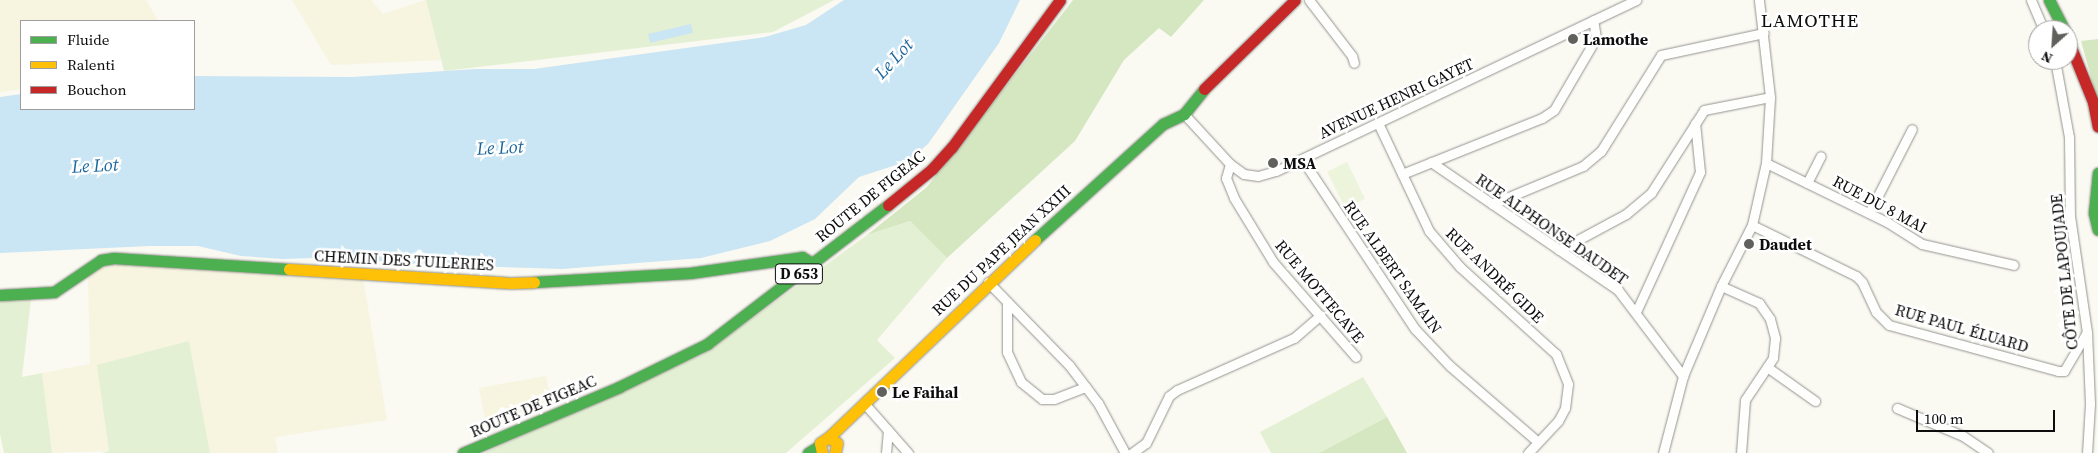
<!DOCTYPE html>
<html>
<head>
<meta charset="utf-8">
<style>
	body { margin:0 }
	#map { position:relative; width:2098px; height:453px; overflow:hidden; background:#faf9f2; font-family:"Source Serif 4",serif }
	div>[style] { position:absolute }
	.farmland>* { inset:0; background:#f7f4df }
	.green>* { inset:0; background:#e4f0d3 }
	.forest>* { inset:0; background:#d5e7c1 }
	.pitch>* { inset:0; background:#edf4dc; transform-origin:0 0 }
	.water>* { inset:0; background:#cae5f3; transform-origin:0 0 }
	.roads { filter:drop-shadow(0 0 1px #949390) drop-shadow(0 0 1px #949390) }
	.street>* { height:9px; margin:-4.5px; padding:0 4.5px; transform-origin:4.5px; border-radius:4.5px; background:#fefefd }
	.fast>* { height:11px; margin:-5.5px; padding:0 5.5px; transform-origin:5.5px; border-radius:5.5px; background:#4caf50 }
	.slow>* { height:11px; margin:-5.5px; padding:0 5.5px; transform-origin:5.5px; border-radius:5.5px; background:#ffc107 }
	.jam>* { height:11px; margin:-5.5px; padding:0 5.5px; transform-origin:5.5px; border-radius:5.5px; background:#c62828 }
	.dots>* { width:14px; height:14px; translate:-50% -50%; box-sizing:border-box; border:2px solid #fff; border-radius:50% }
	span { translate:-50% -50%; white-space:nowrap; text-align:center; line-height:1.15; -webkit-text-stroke:5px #fff; paint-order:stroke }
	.shield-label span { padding:1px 4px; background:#fff; border:1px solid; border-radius:4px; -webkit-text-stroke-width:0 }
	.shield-label { font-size:15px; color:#0d0d0d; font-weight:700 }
	.poi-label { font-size:16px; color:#0d0d0d; font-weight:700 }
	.left { translate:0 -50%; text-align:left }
	.street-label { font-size:16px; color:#0d0d0d }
	.water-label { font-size:18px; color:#1a659c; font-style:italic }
	.quarter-label { font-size:19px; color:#0d0d0d; letter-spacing:1px }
	.legend { position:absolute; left:20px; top:20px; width:175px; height:90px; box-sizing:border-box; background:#fff; border:1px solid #9e9e9e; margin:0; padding:6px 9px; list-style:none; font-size:15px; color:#0d0d0d }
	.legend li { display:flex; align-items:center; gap:10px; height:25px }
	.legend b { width:25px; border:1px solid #9e9e9e }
	.north { position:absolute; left:2028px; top:20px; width:50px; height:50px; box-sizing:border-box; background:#fff; border:1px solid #9e9e9e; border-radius:50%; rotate:206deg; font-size:14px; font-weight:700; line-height:20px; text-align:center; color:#0d0d0d }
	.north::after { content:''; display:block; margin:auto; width:18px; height:22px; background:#60605d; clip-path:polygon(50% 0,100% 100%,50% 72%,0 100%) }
	.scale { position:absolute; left:1916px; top:410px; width:139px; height:22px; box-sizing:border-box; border:2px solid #0d0d0d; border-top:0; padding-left:6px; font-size:15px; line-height:18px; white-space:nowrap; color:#0d0d0d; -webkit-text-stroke:4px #fff; paint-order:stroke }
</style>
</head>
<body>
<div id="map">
	<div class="farmland">
		<i style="clip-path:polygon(0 0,146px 0,158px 21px,21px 21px,21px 89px,0 92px)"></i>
		<i style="clip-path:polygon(292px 0,371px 0,383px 14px,426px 0,441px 60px,331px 65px)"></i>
		<i style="clip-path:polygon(122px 263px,363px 278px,387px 420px,275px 437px,278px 453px,210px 453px,189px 341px,109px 451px,52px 453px,42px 373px,90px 364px,88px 274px,103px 266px)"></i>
		<i style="clip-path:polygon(546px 376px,551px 402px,487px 430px,479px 388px)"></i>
	</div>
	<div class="green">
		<i style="clip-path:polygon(426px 0,834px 0,773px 32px,444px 71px)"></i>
		<i style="clip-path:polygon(910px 221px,947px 258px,877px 340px,895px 358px,786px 453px,484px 453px,702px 355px,867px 235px)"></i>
		<i style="clip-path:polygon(31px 299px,22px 377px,42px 373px,52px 453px,4px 453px,0 434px,0 300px)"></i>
		<i style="clip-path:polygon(189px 341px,210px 453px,101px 453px,109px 451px,97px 365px)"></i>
		<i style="clip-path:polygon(1363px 377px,1387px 417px,1319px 453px,1271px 453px,1260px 432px)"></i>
	</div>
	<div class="forest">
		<i style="clip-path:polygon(1073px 0,1204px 0,1171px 37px,1159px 28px,1124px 60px,1075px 141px,947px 258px,910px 221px,867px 235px,927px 187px)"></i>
		<i style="clip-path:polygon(2098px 39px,2098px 102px,2081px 41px)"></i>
		<i style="clip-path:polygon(1387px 417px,1407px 453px,1319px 453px)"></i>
	</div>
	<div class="pitch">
		<i style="left:1347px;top:162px;width:41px;height:22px;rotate:64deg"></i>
	</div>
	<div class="water">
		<i style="clip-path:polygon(844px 0,1020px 0,999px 43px,928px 144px,908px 161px,859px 177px,815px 219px,770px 241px,701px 258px,562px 269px,410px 264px,341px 257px,283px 259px,241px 256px,198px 246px,149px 246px,0 253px,0 97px,21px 94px,21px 109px,194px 109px,194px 76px,353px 77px,476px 69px,534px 69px,765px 37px,806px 25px)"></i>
		<i style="left:691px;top:24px;width:9px;height:44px;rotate:77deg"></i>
	</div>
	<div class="roads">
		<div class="street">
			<i style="left:1309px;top:0;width:71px;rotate:52.5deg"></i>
			<i style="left:1352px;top:56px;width:7px;rotate:74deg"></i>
			<i style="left:2031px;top:0;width:33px;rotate:67deg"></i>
			<i style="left:2055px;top:60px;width:78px;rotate:79.7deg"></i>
			<i style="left:2069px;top:137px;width:79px;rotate:89.3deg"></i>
			<i style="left:2070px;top:216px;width:117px;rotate:81.7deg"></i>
			<i style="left:2087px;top:332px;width:72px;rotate:87.6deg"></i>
			<i style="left:2090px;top:404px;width:49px;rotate:93.5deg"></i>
			<i style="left:1184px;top:114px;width:68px;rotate:47.4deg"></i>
			<i style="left:1230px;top:164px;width:17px;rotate:36deg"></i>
			<i style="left:1244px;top:174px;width:14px;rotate:8deg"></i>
			<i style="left:1258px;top:176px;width:19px;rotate:-16deg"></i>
			<i style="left:1276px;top:171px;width:399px;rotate:-25.4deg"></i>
			<i style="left:1378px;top:123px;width:119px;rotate:64.7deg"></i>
			<i style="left:1429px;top:231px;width:48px;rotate:49.3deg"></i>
			<i style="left:1460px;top:267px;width:130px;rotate:42.2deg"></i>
			<i style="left:1556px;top:354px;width:32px;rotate:68deg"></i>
			<i style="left:1568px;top:384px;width:24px;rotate:97deg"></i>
			<i style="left:1565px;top:408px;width:15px;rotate:118deg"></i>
			<i style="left:1558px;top:421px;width:44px;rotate:133.2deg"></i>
			<i style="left:1302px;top:159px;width:204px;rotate:56.4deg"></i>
			<i style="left:1415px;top:329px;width:51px;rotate:46.6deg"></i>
			<i style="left:1450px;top:366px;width:116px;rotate:40.8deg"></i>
			<i style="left:1431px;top:162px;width:227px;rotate:34.4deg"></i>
			<i style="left:1618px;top:290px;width:108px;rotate:52.9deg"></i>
			<i style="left:1766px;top:163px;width:135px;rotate:26deg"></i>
			<i style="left:1887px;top:222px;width:41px;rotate:32.2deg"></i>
			<i style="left:1922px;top:244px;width:94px;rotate:12.9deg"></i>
			<i style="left:1230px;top:164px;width:15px;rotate:106deg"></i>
			<i style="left:1226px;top:178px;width:22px;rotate:68deg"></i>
			<i style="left:1234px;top:198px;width:75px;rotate:58.6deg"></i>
			<i style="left:1273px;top:262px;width:126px;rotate:48.9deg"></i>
			<i style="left:1402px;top:174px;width:151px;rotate:-21.8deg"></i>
			<i style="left:1542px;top:118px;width:14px;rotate:-34deg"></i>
			<i style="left:1554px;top:110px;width:83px;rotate:-59.7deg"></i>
			<i style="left:1596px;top:38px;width:18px;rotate:-99deg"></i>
			<i style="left:1807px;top:183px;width:30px;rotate:-63deg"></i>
			<i style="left:1492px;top:204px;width:99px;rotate:-22.7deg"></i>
			<i style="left:1583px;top:166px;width:23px;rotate:-40deg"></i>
			<i style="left:1601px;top:151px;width:113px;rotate:-58deg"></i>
			<i style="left:1661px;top:55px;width:105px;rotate:-12.1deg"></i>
			<i style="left:1869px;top:213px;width:94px;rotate:-62.9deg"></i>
			<i style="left:1752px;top:225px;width:116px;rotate:26.1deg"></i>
			<i style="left:1856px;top:276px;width:8px;rotate:45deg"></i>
			<i style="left:1862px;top:282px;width:33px;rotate:65deg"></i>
			<i style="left:1876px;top:312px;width:18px;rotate:45deg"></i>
			<i style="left:1889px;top:325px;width:175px;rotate:15.2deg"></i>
			<i style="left:2058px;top:371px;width:6px"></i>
			<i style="left:2064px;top:371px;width:45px;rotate:-59.5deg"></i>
			<i style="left:1559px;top:250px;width:76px;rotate:-28.2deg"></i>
			<i style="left:1626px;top:214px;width:33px;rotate:-40deg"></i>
			<i style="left:1651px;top:193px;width:98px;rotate:-57.4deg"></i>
			<i style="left:1704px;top:110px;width:67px;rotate:-11.1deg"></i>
			<i style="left:988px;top:282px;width:116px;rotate:45.7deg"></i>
			<i style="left:1069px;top:365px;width:48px;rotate:52.7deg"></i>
			<i style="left:1098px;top:403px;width:57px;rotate:61.6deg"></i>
			<i style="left:1721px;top:286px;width:42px;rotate:24.1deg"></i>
			<i style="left:1759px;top:303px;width:19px;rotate:55deg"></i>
			<i style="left:1770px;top:319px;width:20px;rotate:75deg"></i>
			<i style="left:1775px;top:338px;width:20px;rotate:96deg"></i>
			<i style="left:1773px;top:358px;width:50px;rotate:123.7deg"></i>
			<i style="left:1745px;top:400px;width:53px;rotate:94.3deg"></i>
			<i style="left:1007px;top:302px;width:50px;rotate:90deg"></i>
			<i style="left:1007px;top:352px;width:33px;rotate:65deg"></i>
			<i style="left:1021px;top:382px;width:27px;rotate:39deg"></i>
			<i style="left:1042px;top:399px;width:12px"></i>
			<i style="left:1054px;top:399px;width:34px;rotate:-21deg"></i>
			<i style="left:1636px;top:312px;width:154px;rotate:-65.4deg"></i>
			<i style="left:1700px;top:172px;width:49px;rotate:-95.8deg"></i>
			<i style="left:1767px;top:367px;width:59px;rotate:35.3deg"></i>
			<i style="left:864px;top:403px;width:67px;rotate:48.7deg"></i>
			<i style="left:1897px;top:408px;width:72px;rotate:23deg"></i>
			<i style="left:1963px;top:436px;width:30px;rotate:34deg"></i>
			<i style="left:886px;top:453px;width:23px;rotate:-85deg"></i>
			<i style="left:1132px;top:453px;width:17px;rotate:-36deg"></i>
			<i style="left:1146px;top:443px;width:52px;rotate:-63.9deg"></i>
			<i style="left:1169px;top:396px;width:10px;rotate:-37deg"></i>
			<i style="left:1177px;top:390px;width:128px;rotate:-24deg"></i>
			<i style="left:1294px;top:338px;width:35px;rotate:-41deg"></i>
			<i style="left:1663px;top:453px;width:80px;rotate:-75.4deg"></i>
			<i style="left:1683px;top:376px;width:98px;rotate:-67.1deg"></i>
			<i style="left:1721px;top:286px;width:68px;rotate:-63.1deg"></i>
			<i style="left:1752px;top:225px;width:64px;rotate:-77.3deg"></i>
			<i style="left:1766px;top:163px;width:66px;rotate:-86.5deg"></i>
			<i style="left:1770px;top:97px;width:98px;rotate:-96.5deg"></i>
		</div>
		<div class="fast">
			<i style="left:2049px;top:0;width:34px;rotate:63deg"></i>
			<i style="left:2098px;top:173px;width:40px;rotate:95.7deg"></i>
			<i style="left:2094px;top:213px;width:17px;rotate:77deg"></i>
			<i style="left:1035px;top:240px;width:173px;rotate:-42.2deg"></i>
			<i style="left:1163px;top:124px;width:23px;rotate:-25deg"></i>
			<i style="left:1184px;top:114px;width:32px;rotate:-51deg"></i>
			<i style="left:534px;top:282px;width:156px;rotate:-3.3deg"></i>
			<i style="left:690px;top:273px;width:113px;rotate:-8.1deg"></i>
			<i style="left:802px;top:257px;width:13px;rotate:32deg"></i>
			<i style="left:0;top:295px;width:54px;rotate:-3.2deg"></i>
			<i style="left:54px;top:292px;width:57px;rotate:-34.2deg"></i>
			<i style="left:101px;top:260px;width:13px;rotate:-9deg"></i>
			<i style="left:114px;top:258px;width:175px;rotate:3.6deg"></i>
			<i style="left:463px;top:453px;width:169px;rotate:-22.9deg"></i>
			<i style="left:619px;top:387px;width:98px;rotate:-26deg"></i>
			<i style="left:707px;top:344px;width:228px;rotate:-37.5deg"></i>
			<i style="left:808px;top:453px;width:13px;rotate:-32deg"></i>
		</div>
		<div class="slow">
			<i style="left:289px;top:269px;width:221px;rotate:3.6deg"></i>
			<i style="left:510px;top:283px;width:24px;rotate:-2deg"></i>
			<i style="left:829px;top:437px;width:285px;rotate:-43.7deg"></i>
			<i style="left:822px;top:453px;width:10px;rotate:-101deg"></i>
			<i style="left:820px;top:443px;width:11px;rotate:-34deg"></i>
			<i style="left:829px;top:437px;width:10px;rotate:37deg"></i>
			<i style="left:837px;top:443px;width:10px;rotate:101deg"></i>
		</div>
		<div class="jam">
			<i style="left:2068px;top:40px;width:67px;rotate:68deg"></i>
			<i style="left:2093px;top:102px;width:25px;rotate:79deg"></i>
			<i style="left:1204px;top:89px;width:127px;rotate:-44.4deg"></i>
			<i style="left:888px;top:205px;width:57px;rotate:-39.3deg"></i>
			<i style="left:932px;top:169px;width:30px;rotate:-48deg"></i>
			<i style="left:952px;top:147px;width:182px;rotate:-53.7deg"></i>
		</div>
	</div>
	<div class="dots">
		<i style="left:1573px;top:39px;background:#60605d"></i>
		<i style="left:1273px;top:163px;background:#60605d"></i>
		<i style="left:1749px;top:244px;background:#60605d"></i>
		<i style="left:882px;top:392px;background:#60605d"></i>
	</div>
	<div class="shield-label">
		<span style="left:799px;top:274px">D 653</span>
	</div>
	<div class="poi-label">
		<span class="left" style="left:1583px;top:39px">Lamothe</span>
		<span class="left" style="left:1283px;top:163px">MSA</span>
		<span class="left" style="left:1759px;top:244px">Daudet</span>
		<span class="left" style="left:892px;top:392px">Le Faihal</span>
	</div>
	<div class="street-label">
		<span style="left:1396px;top:98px;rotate:-25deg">AVENUE HENRI GAYET</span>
		<span style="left:870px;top:196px;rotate:-39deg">ROUTE DE FIGEAC</span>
		<span style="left:1880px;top:204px;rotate:28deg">RUE DU 8 MAI</span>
		<span style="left:1552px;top:229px;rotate:35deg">RUE ALPHONSE DAUDET</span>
		<span style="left:1001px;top:250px;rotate:-43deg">RUE DU PAPE JEAN XXIII</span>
		<span style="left:404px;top:260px;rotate:3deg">CHEMIN DES TUILERIES</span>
		<span style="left:1393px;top:267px;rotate:55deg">RUE ALBERT SAMAIN</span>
		<span style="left:2064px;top:272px;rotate:-96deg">CÔTE DE LAPOUJADE</span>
		<span style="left:1495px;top:275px;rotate:44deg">RUE ANDRÉ GIDE</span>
		<span style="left:1320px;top:291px;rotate:50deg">RUE MOTTECAVE</span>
		<span style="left:1962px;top:328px;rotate:16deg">RUE PAUL ÉLUARD</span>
		<span style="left:533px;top:406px;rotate:-23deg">ROUTE DE FIGEAC</span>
	</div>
	<div class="water-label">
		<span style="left:894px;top:59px;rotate:-47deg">Le Lot</span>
		<span style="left:500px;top:148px;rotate:-3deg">Le Lot</span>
		<span style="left:95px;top:166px;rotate:-3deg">Le Lot</span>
	</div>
	<div class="quarter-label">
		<span style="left:1810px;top:21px">LAMOTHE</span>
	</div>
	<ul class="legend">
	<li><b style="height:6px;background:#4caf50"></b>Fluide</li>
	<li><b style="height:6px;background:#ffc107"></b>Ralenti</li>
	<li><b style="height:6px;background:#c62828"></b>Bouchon</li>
	</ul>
	<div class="north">N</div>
	<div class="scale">100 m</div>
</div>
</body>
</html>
